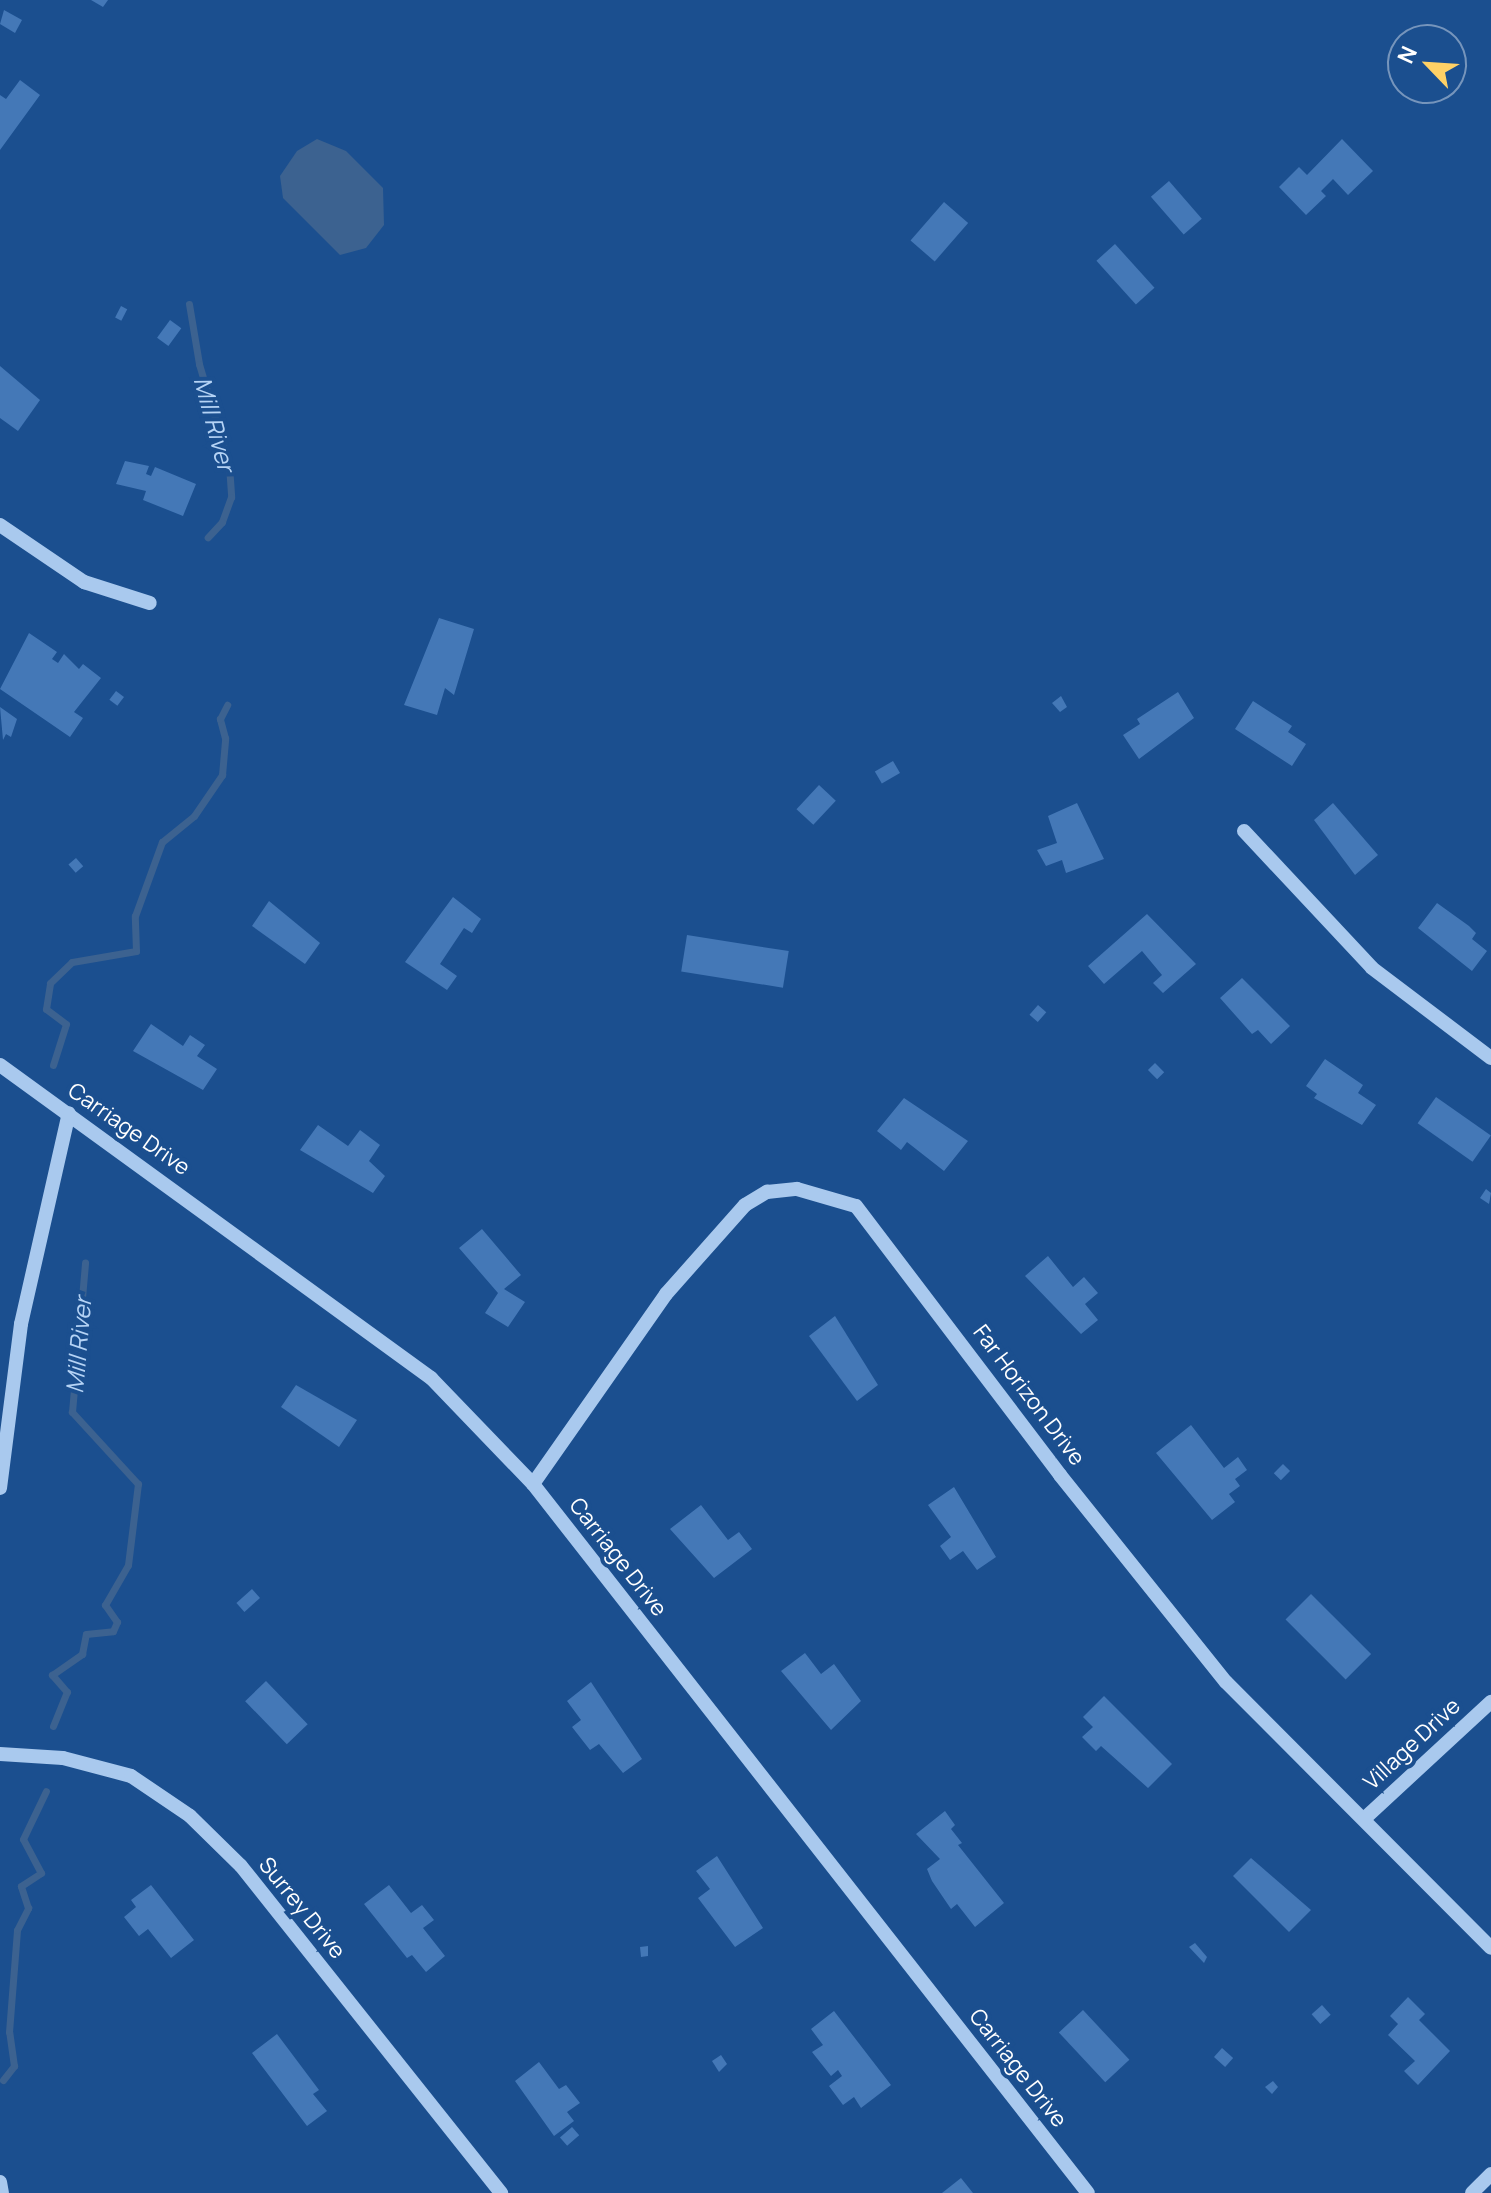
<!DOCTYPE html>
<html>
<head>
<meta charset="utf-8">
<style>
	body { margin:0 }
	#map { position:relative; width:1491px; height:2193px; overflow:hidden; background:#1b4f8f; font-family:Manrope,sans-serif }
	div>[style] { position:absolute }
	.water>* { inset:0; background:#3c6290 }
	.stream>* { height:7px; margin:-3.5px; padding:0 3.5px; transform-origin:3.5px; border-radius:3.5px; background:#3c6290 }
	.building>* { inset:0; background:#4478b7; transform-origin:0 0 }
	.minor>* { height:14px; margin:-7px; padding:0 7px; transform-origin:7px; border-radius:7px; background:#a9c9ee }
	span { translate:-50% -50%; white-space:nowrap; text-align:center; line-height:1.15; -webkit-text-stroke:8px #1b4f8f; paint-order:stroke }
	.street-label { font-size:22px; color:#fff }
	.water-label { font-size:24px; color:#b5d3f5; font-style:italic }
	.north { position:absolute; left:1387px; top:24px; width:80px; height:80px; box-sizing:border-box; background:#1b4f8f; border:2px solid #7695bc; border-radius:50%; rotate:295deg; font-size:22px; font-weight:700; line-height:32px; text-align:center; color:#fff }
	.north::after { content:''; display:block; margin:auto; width:28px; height:36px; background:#ffd166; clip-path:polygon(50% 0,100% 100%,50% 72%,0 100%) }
</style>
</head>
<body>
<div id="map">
	<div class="water">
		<i style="clip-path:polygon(317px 139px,346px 151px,383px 188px,384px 225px,366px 248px,340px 255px,283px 198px,280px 176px,297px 151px)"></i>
	</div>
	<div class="stream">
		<i style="left:189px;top:304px;width:61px;rotate:80.5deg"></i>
		<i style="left:199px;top:364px;width:105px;rotate:73.5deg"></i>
		<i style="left:229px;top:465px;width:32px;rotate:86deg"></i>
		<i style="left:231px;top:497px;width:27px;rotate:110deg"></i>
		<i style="left:222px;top:522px;width:21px;rotate:133deg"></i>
		<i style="left:53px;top:1065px;width:43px;rotate:-72.4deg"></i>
		<i style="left:66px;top:1024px;width:25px;rotate:-143deg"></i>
		<i style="left:46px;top:1009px;width:26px;rotate:-81deg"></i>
		<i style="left:50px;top:983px;width:30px;rotate:-44deg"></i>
		<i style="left:72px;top:962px;width:65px;rotate:-9.8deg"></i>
		<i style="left:136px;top:951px;width:35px;rotate:-92deg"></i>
		<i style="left:135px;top:916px;width:79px;rotate:-70deg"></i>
		<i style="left:162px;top:842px;width:41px;rotate:-39.1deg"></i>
		<i style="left:194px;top:816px;width:50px;rotate:-55.7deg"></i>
		<i style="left:222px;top:775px;width:37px;rotate:-85deg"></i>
		<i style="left:225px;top:738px;width:20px;rotate:-105deg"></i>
		<i style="left:220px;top:719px;width:16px;rotate:-63deg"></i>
		<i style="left:53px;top:1726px;width:37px;rotate:-68deg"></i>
		<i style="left:67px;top:1692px;width:23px;rotate:-131deg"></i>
		<i style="left:52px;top:1675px;width:37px;rotate:-35deg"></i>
		<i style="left:82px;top:1654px;width:20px;rotate:-79deg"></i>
		<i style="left:86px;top:1634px;width:27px;rotate:-6deg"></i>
		<i style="left:113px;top:1631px;width:10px;rotate:-66deg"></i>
		<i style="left:117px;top:1622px;width:21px;rotate:-125deg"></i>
		<i style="left:105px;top:1605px;width:46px;rotate:-60.1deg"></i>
		<i style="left:128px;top:1565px;width:82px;rotate:-83deg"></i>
		<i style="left:138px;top:1484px;width:98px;rotate:-132.5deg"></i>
		<i style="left:72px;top:1412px;width:150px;rotate:-85deg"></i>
		<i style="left:3px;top:2080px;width:18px;rotate:-52deg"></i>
		<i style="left:14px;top:2066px;width:34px;rotate:-98deg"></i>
		<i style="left:9px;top:2032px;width:102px;rotate:-85.5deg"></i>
		<i style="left:17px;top:1930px;width:25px;rotate:-63deg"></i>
		<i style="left:28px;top:1908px;width:23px;rotate:-108deg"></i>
		<i style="left:21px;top:1886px;width:24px;rotate:-33deg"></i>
		<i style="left:41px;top:1873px;width:38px;rotate:-118deg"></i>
		<i style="left:23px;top:1839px;width:53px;rotate:-64.4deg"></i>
	</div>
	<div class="building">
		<i style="clip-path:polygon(91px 0,108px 0,103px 7px)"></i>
		<i style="clip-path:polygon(4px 10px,22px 20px,15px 33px,0 24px)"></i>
		<i style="clip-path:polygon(20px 80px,40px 95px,0 150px,0 95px,6px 99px)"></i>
		<i style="clip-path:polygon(1342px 139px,1373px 171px,1348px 195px,1333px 179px,1321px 191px,1326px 196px,1306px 215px,1279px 187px,1299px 167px,1307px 175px)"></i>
		<i style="left:1169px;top:181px;width:50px;height:24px;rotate:49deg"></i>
		<i style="left:944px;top:202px;width:32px;height:51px;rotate:41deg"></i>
		<i style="left:1115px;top:244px;width:59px;height:25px;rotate:48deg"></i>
		<i style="left:121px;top:306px;width:7px;height:13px;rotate:27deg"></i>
		<i style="left:170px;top:320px;width:14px;height:22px;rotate:36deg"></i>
		<i style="clip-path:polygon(0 366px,40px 400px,18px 431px,0 418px)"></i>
		<i style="clip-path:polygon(125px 461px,149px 466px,146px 474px,151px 476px,155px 467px,196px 484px,183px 516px,143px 500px,146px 491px,116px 484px)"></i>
		<i style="clip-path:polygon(439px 618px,474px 629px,454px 695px,445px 688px,437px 715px,404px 705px)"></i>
		<i style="clip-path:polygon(29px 633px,57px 652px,52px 659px,58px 663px,64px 654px,79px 669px,83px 664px,101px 678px,74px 712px,83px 718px,70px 737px,0 689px)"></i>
		<i style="left:116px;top:691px;width:10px;height:11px;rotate:37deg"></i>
		<i style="clip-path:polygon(1178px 692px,1194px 718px,1139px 759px,1123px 735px,1140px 724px,1137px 719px)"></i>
		<i style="clip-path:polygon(1061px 696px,1067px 707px,1060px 712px,1052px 703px)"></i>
		<i style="clip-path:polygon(1253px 701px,1292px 726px,1288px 732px,1306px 744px,1292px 766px,1235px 729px)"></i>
		<i style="clip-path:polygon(0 707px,17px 719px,11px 737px,6px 734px,3px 740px)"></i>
		<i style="left:893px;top:761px;width:14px;height:21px;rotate:60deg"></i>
		<i style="left:819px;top:785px;width:23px;height:33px;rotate:43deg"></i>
		<i style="clip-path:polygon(1077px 803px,1104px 859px,1066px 873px,1062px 860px,1046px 866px,1037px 850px,1057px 843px,1048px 816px)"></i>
		<i style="clip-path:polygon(1333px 803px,1378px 855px,1355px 875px,1314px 820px)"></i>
		<i style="left:76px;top:858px;width:11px;height:10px;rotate:49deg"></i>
		<i style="clip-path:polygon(453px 897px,481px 919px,472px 933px,464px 928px,440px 964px,457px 976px,447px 990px,405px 962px)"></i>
		<i style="clip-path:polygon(269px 901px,320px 943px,305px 964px,252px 926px)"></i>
		<i style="clip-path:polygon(1437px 903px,1469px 926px,1476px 933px,1472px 939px,1487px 951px,1472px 971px,1418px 928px)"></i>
		<i style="clip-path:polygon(1147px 914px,1196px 964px,1163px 993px,1153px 983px,1162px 975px,1142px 951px,1104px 984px,1088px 966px)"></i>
		<i style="left:687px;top:935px;width:103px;height:37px;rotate:9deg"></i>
		<i style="clip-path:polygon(1242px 978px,1290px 1026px,1271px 1044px,1258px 1030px,1252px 1034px,1220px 998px)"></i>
		<i style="left:1038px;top:1005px;width:11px;height:13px;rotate:41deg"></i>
		<i style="clip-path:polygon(151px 1024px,183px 1046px,190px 1035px,205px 1045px,197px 1056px,217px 1069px,203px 1090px,133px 1051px)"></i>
		<i style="clip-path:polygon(1325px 1059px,1363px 1085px,1358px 1093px,1376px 1105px,1362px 1125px,1314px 1098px,1317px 1094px,1306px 1086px)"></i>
		<i style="left:1155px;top:1063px;width:13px;height:10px;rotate:45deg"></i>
		<i style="left:1436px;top:1097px;width:67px;height:32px;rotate:35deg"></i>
		<i style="clip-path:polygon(904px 1098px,968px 1141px,944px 1171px,907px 1142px,901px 1150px,877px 1131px)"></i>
		<i style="clip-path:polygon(318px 1125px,348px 1146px,360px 1130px,380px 1145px,369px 1161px,385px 1176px,373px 1193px,300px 1150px)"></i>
		<i style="clip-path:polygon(1486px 1189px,1491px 1193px,1489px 1204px,1480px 1198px)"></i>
		<i style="clip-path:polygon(482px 1229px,521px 1275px,504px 1289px,525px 1302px,508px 1327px,485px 1313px,498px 1293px,459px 1248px)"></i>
		<i style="clip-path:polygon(1048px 1256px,1073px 1287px,1084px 1277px,1098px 1293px,1085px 1304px,1098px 1320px,1081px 1334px,1025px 1276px)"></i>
		<i style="clip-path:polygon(835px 1316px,878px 1385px,857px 1401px,809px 1336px)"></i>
		<i style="clip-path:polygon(296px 1385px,357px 1420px,339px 1447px,281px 1407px)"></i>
		<i style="clip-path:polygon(1191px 1425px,1224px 1468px,1238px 1457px,1247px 1470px,1235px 1479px,1240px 1486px,1229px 1494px,1235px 1502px,1212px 1520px,1156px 1453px)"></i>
		<i style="left:1283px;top:1464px;width:10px;height:13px;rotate:45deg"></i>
		<i style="clip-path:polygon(954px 1487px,996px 1557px,977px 1570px,963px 1551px,950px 1560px,940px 1546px,951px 1537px,928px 1505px)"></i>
		<i style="clip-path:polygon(701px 1505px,728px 1540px,739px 1532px,752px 1549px,714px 1578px,670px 1529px)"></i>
		<i style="left:252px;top:1589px;width:12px;height:21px;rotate:48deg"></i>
		<i style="left:1311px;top:1594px;width:85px;height:36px;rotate:45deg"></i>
		<i style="clip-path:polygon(805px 1653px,821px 1674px,834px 1664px,861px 1701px,831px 1730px,781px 1671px)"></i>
		<i style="left:266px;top:1681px;width:60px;height:29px;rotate:46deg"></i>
		<i style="clip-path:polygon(591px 1682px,642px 1759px,623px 1773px,599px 1744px,590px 1750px,572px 1727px,581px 1720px,567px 1701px)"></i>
		<i style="clip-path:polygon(1104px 1696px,1172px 1764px,1148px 1788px,1101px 1746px,1096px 1751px,1082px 1737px,1093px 1727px,1083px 1717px)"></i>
		<i style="clip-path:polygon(945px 1811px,955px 1825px,951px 1829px,962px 1843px,958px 1845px,1004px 1903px,975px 1927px,957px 1904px,951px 1909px,932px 1881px,927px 1869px,940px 1859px,916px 1834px)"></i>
		<i style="clip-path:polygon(717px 1856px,763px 1928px,735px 1947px,698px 1898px,710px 1889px,696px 1871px)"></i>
		<i style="clip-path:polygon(1251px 1858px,1311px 1910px,1289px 1932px,1233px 1876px)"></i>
		<i style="clip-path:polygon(151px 1885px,194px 1940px,171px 1958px,148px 1929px,139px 1936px,124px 1917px,136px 1907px,131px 1900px)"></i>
		<i style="clip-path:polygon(389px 1885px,411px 1913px,422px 1905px,434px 1920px,423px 1928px,445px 1956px,426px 1972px,412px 1955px,407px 1958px,364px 1904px)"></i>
		<i style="clip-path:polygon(1195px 1943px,1207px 1957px,1204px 1963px,1189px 1947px)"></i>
		<i style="clip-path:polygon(648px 1946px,648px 1956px,641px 1957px,640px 1947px)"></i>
		<i style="clip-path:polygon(1408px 1997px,1425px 2014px,1419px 2020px,1450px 2051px,1418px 2085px,1404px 2071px,1415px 2061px,1388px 2035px,1398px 2024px,1390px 2016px)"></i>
		<i style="left:1322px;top:2005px;width:13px;height:14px;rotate:48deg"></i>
		<i style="left:1083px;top:2010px;width:68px;height:33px;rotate:47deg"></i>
		<i style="clip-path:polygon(834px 2011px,891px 2085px,861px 2108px,854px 2097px,843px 2105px,829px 2086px,842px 2076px,838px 2070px,831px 2076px,812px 2052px,823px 2045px,811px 2029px)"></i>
		<i style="clip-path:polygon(277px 2034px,319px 2090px,313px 2094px,327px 2111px,307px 2126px,252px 2053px)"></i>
		<i style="left:1222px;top:2048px;width:15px;height:12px;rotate:42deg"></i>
		<i style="clip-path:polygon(721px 2055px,727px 2064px,719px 2072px,712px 2061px)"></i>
		<i style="clip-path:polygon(539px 2062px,559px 2089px,566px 2085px,580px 2103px,567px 2112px,574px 2121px,554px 2136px,515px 2081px)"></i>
		<i style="clip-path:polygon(1273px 2081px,1278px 2087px,1272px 2094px,1265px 2087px)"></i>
		<i style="left:572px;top:2127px;width:11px;height:16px;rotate:49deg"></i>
		<i style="clip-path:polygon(961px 2178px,973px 2193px,942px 2193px)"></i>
	</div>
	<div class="minor">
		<i style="left:0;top:525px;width:102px;rotate:34.2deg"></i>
		<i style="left:84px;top:582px;width:69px;rotate:17.7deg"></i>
		<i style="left:1244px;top:831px;width:187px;rotate:46.9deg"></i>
		<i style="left:1372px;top:968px;width:149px;rotate:37.1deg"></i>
		<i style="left:0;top:1065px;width:533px;rotate:35.99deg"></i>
		<i style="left:431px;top:1378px;width:147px;rotate:46.1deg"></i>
		<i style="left:533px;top:1484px;width:900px;rotate:51.95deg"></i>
		<i style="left:533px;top:1484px;width:232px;rotate:-55deg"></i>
		<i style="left:666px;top:1294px;width:119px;rotate:-48.4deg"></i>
		<i style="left:745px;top:1205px;width:26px;rotate:-31deg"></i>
		<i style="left:767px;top:1192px;width:30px;rotate:-6deg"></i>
		<i style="left:797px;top:1189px;width:61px;rotate:16.1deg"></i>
		<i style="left:856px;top:1206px;width:338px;rotate:52.8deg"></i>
		<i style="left:1060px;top:1475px;width:265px;rotate:51.3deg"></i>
		<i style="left:1226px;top:1682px;width:375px;rotate:45.1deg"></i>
		<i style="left:0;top:1488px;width:165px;rotate:-82.7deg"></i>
		<i style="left:21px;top:1324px;width:216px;rotate:-77.2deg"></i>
		<i style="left:0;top:1754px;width:63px;rotate:3.6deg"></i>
		<i style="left:63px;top:1758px;width:70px;rotate:14.8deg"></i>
		<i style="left:131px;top:1776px;width:71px;rotate:34.1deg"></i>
		<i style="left:190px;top:1816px;width:71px;rotate:44.4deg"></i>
		<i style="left:241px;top:1866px;width:418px;rotate:51.5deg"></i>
		<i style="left:1364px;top:1819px;width:173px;rotate:-42.7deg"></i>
		<i style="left:0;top:2182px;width:11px;rotate:80deg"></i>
		<i style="left:1472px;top:2193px;width:27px;rotate:-45deg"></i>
	</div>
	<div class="street-label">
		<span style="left:129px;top:1129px;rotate:35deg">Carriage Drive</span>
		<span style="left:1029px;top:1395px;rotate:53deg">Far Horizon Drive</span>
		<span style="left:618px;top:1557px;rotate:52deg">Carriage Drive</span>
		<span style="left:1412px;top:1744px;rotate:-43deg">Village Drive</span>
		<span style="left:302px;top:1908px;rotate:51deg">Surrey Drive</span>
		<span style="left:1018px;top:2068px;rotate:52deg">Carriage Drive</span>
	</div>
	<div class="water-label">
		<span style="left:215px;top:424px;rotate:75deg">Mill River</span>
		<span style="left:78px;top:1345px;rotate:-85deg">Mill River</span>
	</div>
	<div class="north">N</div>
</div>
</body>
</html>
